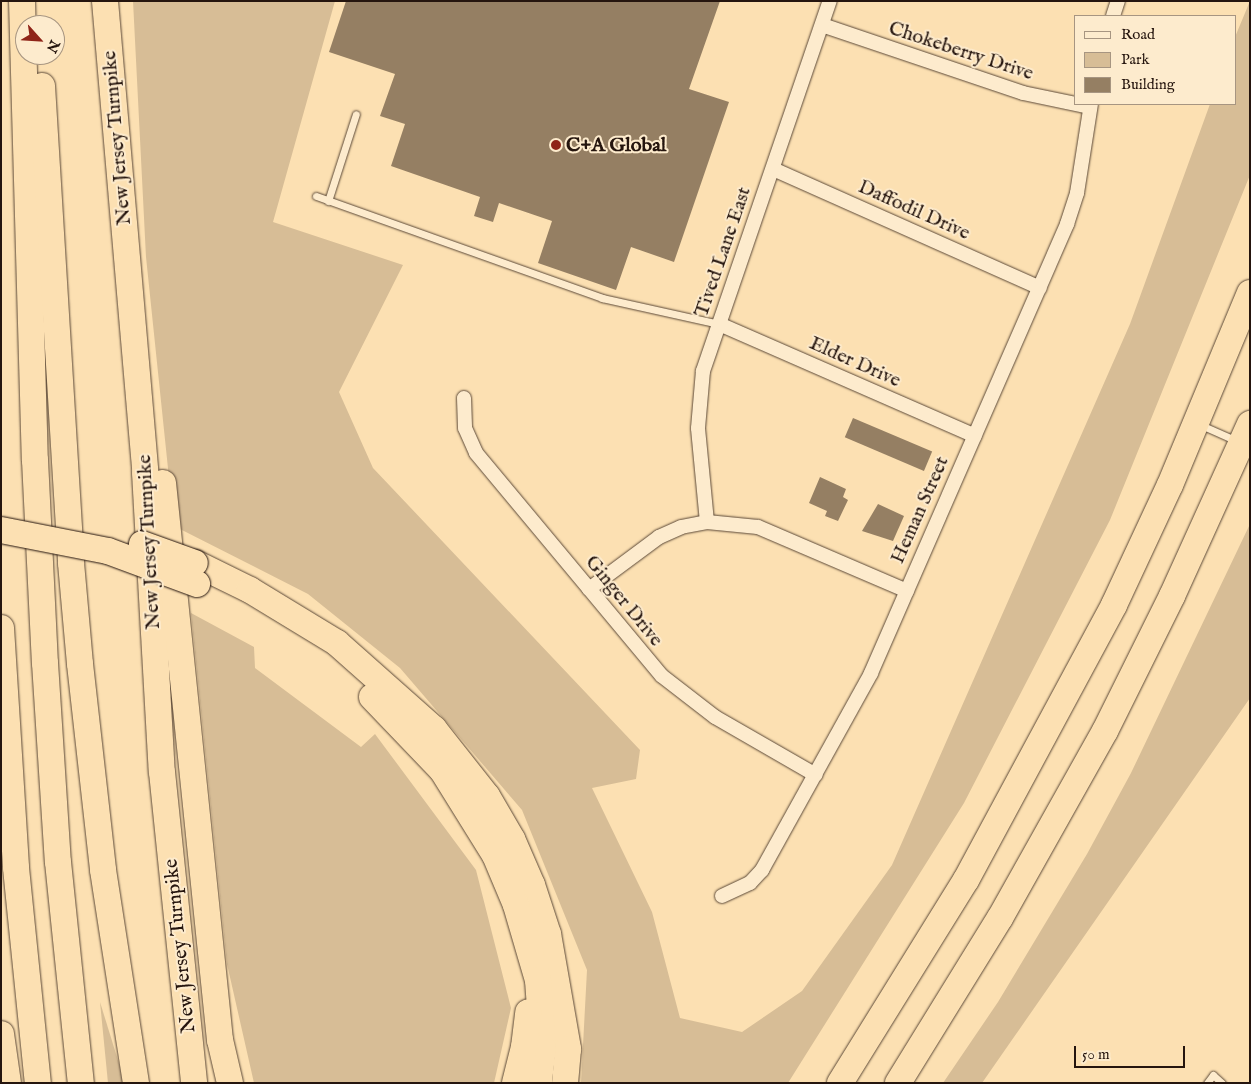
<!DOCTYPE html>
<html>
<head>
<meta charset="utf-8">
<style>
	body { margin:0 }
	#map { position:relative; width:1251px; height:1084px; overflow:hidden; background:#fce0b2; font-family:"IM FELL English",serif }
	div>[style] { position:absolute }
	.green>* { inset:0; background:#d7bd96 }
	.building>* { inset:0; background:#957f63; transform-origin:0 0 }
	.roads { filter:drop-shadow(0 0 1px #5b4837) drop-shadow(0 0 1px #5b4837) }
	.service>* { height:7px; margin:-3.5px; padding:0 3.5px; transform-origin:3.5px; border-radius:3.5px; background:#fdebcd }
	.minor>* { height:14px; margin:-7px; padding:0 7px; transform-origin:7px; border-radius:7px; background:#fdebcd }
	.motorway>* { height:26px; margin:-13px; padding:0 13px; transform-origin:13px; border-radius:13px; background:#fce0b2 }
	.bridges { filter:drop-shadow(0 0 1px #25150e) drop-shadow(0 0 1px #25150e) }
	.motorway-bridge>* { height:26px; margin:-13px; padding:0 13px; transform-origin:13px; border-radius:13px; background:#fce0b2 }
	.dots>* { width:14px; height:14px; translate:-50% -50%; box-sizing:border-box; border:2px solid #fdebcd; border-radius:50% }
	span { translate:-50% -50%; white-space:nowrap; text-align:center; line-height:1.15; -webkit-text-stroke:4px #fdebcd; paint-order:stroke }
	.street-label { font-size:20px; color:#25150e }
	.poi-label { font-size:20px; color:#25150e; font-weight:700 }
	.left { translate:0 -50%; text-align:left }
	.frame { position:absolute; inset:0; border:2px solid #25150e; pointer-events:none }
	.legend { position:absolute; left:1074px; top:15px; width:162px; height:90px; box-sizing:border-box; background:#fdebcd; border:1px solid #a79581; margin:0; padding:6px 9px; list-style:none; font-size:15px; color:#25150e }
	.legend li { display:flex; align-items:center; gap:10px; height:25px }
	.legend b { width:25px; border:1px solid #a79581 }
	.north { position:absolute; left:15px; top:15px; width:50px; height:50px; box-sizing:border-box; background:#fdebcd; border:1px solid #a79581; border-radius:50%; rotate:116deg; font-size:14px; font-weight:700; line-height:20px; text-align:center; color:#25150e }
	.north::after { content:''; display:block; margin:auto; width:18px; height:22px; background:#8f2418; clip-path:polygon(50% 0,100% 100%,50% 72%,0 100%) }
	.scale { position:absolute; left:1074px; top:1046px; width:111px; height:22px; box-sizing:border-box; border:2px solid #25150e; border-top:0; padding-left:6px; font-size:15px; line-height:18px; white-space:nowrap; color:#25150e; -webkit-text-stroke:4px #fdebcd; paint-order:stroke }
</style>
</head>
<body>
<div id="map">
	<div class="green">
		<i style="clip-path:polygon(133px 1px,335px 1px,273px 222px,403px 265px,339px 392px,373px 468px,640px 750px,636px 779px,592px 788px,652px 912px,680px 1018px,742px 1032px,802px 991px,892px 865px,1130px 324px,1210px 104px,1235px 104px,1235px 37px,1250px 1px,1250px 175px,1110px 520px,964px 803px,788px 1083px,581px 1083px,587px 970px,522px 810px,400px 668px,308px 594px,174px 526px,146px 257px)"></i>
		<i style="clip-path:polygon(1250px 524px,1250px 698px,982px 1083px,943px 1083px,998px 1002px,1087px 854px,1131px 773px)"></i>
		<i style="clip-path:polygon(191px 613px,254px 647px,255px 668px,361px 747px,375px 734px,476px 870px,511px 1008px,494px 1083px,254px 1083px,227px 964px)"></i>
		<i style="clip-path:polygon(100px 1002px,125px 1083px,108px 1083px)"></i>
	</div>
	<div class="building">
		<i style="clip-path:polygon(346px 1px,720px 1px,689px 89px,729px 102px,674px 262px,631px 247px,616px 290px,538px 263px,552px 221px,499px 203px,493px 222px,474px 216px,480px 197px,391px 166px,405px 124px,380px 116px,395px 74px,329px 52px)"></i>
		<i style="left:853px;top:418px;width:86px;height:21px;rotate:23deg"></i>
		<i style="clip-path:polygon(820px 477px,846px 489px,843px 497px,848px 500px,838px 521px,825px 516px,827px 511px,809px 503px)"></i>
		<i style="clip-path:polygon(878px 504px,904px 516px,893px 541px,862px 531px)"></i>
	</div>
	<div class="roads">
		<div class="service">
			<i style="left:316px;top:196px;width:304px;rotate:19.6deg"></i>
			<i style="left:602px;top:298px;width:120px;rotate:12.5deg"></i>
			<i style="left:328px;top:201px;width:91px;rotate:-72.2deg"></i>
			<i style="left:1201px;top:425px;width:39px;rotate:24deg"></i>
			<i style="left:1207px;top:1083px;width:10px;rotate:-53deg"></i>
			<i style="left:1213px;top:1075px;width:12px;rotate:42deg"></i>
		</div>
		<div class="minor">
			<i style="left:1113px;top:16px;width:16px;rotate:-72deg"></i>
			<i style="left:822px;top:25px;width:212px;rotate:18.7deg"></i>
			<i style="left:1023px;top:93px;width:68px;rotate:11.8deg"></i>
			<i style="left:773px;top:169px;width:292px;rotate:24deg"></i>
			<i style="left:719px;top:324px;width:279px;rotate:23.6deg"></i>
			<i style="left:464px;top:398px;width:30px;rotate:88deg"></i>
			<i style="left:465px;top:428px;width:27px;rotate:66deg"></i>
			<i style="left:476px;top:453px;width:290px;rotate:50.2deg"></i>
			<i style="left:662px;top:676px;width:67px;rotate:37.7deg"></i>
			<i style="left:715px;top:717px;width:116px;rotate:29.9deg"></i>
			<i style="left:707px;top:522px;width:94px;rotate:-95.5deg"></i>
			<i style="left:698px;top:428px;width:57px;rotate:-85deg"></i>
			<i style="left:703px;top:371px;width:391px;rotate:-71.1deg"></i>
			<i style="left:589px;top:589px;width:87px;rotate:-36.6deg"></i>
			<i style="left:659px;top:537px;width:24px;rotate:-24deg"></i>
			<i style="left:681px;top:527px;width:26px;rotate:-11deg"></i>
			<i style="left:707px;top:522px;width:51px;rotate:5.6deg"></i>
			<i style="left:758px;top:527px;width:162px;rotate:23.2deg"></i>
			<i style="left:722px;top:896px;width:31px;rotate:-25deg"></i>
			<i style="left:750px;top:883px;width:18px;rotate:-47deg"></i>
			<i style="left:762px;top:870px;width:225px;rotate:-61deg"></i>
			<i style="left:871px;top:673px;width:490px;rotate:-66.4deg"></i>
			<i style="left:1067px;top:224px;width:33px;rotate:-72deg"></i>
			<i style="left:1077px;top:193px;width:90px;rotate:-81.1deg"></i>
		</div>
		<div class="motorway">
			<i style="left:22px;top:1px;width:459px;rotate:88.4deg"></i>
			<i style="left:35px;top:460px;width:203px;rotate:87.2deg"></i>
			<i style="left:45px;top:663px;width:199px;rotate:86.3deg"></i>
			<i style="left:58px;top:862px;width:222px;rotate:84.1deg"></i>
			<i style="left:105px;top:1px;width:473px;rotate:85.1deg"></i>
			<i style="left:145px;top:472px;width:300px;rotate:86.8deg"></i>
			<i style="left:162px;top:772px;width:313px;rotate:84.1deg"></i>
			<i style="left:42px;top:86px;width:478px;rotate:86.5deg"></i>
			<i style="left:71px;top:563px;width:101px;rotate:84.9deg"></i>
			<i style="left:80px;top:664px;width:207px;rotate:83.6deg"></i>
			<i style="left:103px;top:870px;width:216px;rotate:81.2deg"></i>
			<i style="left:163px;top:483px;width:560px;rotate:84.16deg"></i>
			<i style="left:220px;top:1040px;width:44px;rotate:76.9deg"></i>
			<i style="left:195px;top:563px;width:61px;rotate:26.1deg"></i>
			<i style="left:250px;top:590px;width:102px;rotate:31.3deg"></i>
			<i style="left:337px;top:643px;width:130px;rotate:41.6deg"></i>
			<i style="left:434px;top:729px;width:85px;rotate:51.7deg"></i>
			<i style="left:487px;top:796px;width:50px;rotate:59.8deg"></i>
			<i style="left:512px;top:839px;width:50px;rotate:66.5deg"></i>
			<i style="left:532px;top:885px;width:52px;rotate:71.9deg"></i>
			<i style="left:548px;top:934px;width:117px;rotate:80.1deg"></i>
			<i style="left:568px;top:1049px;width:34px;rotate:95deg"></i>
			<i style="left:1px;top:628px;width:240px;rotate:86.4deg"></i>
			<i style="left:16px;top:868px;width:216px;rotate:84.2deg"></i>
			<i style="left:372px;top:697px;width:101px;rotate:46.2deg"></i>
			<i style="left:442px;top:770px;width:100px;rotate:58.1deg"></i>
			<i style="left:495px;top:855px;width:54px;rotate:67.2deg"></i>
			<i style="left:516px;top:905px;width:78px;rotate:73.7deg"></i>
			<i style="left:538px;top:980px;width:68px;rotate:85.8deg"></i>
			<i style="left:543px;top:1048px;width:35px;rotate:97deg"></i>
			<i style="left:1px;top:1034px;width:49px;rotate:81.9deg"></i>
			<i style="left:515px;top:1083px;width:37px;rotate:-76deg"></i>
			<i style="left:524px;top:1047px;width:35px;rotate:-83deg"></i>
			<i style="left:840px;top:1083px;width:239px;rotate:-58.2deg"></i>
			<i style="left:966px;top:880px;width:312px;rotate:-61.7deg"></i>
			<i style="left:1114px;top:605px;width:132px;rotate:-65deg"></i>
			<i style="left:1170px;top:485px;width:208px;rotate:-67.4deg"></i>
			<i style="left:898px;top:1083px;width:194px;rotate:-58.3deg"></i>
			<i style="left:1000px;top:918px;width:214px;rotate:-60.7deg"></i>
			<i style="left:1105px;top:731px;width:151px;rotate:-63.6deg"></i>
			<i style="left:1172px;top:596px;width:189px;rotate:-65.6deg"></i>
		</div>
	</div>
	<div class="bridges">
		<div class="motorway-bridge">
			<i style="left:1px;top:530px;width:109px;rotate:11.1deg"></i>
			<i style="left:108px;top:551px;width:95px;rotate:20.3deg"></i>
			<i style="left:142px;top:544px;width:56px;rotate:19.7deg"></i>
		</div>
	</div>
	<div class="dots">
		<i style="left:556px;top:145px;background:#8f2418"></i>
	</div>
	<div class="street-label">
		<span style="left:961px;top:51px;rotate:18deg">Chokeberry Drive</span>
		<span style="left:117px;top:138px;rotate:-95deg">New Jersey Turnpike</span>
		<span style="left:914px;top:210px;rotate:24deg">Daffodil Drive</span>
		<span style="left:723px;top:252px;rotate:-71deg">Tived Lane East</span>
		<span style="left:855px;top:362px;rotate:24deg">Elder Drive</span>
		<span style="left:920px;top:510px;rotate:-66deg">Heman Street</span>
		<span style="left:149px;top:542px;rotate:-93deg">New Jersey Turnpike</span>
		<span style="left:624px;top:601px;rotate:51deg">Ginger Drive</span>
		<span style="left:180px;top:946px;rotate:-96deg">New Jersey Turnpike</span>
	</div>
	<div class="poi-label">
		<span class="left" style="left:566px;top:145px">C+A Global</span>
	</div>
	<div class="frame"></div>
	<ul class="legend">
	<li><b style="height:6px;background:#fdebcd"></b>Road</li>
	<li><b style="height:14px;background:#d7bd96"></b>Park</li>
	<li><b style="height:14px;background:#957f63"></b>Building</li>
	</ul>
	<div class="north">N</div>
	<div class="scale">50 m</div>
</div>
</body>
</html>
